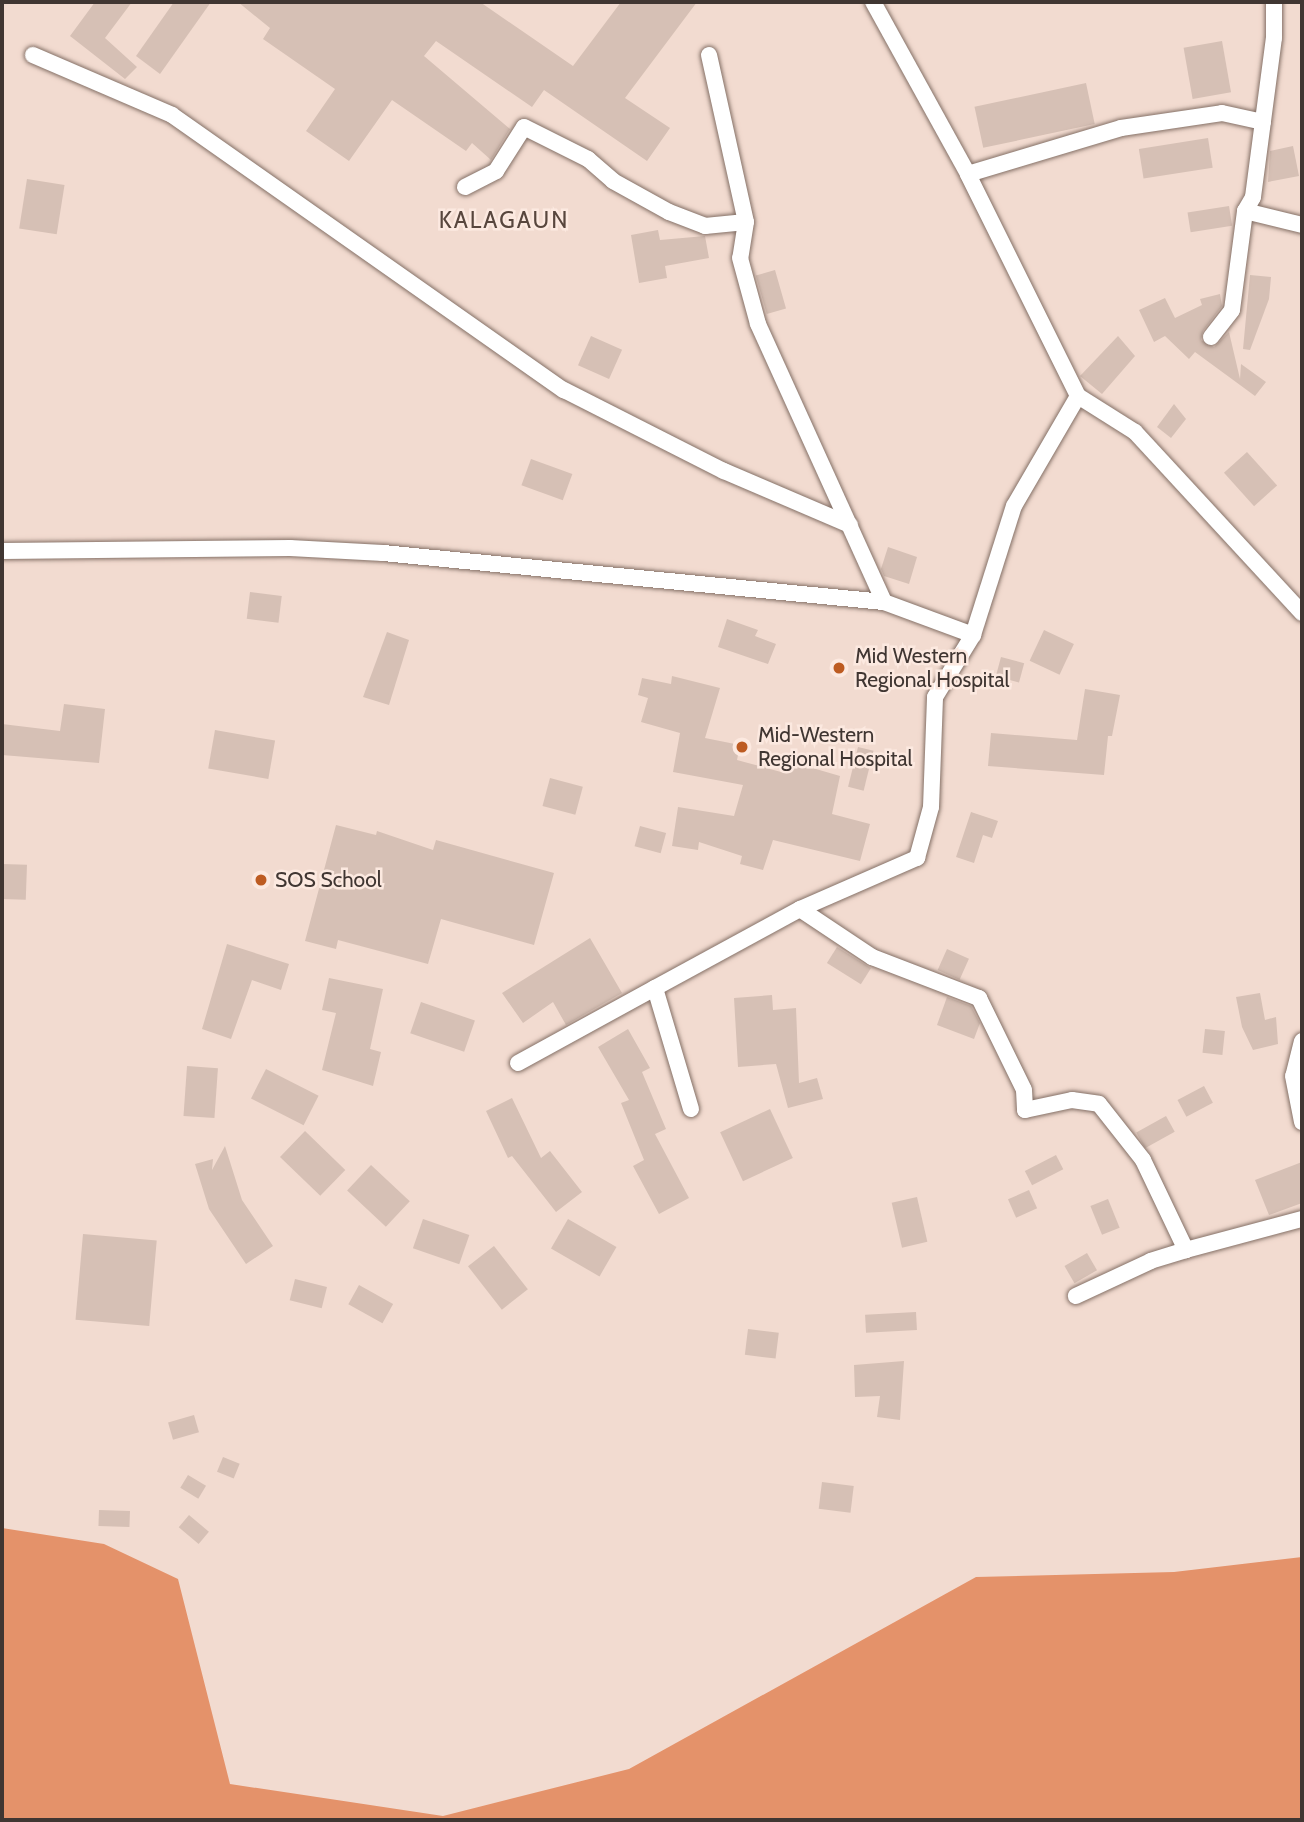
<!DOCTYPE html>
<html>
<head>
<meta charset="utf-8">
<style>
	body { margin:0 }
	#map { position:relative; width:1304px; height:1822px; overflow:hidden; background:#f2dbd0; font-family:Cabin,sans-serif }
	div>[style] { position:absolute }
	.forest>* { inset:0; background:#e4926a }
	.building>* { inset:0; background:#d6c0b5; transform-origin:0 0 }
	.roads { filter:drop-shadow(0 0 2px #847066) drop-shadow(0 0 2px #847066) }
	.minor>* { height:16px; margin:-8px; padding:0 8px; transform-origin:8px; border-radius:8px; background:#fff }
	.dots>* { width:19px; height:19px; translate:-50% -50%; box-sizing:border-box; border:4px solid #fce9e0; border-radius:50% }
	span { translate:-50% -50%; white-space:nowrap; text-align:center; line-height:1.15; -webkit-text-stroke:5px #fce9e0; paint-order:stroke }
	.poi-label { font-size:21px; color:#403632 }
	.left { translate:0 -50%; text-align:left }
	.neighbourhood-label { font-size:23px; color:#58463d; letter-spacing:2px }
	.frame { position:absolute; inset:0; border:4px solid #403632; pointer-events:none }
</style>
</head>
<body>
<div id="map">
	<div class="forest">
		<i style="clip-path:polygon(2px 1528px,104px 1544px,178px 1579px,230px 1784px,443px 1816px,629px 1769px,976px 1577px,1174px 1572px,1302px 1557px,1302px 1820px,2px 1820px)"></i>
	</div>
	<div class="building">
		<i style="clip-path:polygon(95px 2px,132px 2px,105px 38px,137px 67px,125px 79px,70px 36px)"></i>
		<i style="clip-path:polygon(174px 2px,211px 2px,160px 74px,136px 56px)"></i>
		<i style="clip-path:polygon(238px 2px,480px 2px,573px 66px,621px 2px,697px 2px,625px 98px,670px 128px,647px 161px,544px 90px,532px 107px,436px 41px,424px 56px,510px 129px,491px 160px,472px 143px,466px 151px,392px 100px,349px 161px,306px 131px,335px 89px,263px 39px,270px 28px)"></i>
		<i style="left:1222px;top:41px;width:52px;height:39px;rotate:80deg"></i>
		<i style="left:1086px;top:83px;width:42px;height:114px;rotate:78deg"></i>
		<i style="left:1208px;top:138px;width:30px;height:70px;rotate:81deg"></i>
		<i style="clip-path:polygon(1293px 146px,1299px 176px,1268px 182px,1270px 151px)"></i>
		<i style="left:27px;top:179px;width:38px;height:50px;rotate:9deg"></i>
		<i style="left:1229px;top:206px;width:20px;height:42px;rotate:81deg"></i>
		<i style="clip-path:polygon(658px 230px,660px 240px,705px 236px,709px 258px,665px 266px,667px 278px,639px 283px,631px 235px)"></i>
		<i style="left:775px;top:270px;width:40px;height:20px;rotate:74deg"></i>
		<i style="clip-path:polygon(1250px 275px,1271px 277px,1269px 299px,1250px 350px,1243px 349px)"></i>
		<i style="clip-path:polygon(1220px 294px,1222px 306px,1203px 331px,1201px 340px,1214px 347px,1229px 332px,1240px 379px,1241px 364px,1266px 382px,1255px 396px,1195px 352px,1189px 359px,1165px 336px,1154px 342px,1139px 310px,1165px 298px,1175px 318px,1202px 305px,1200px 299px)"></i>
		<i style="left:591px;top:336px;width:34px;height:32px;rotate:24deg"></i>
		<i style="clip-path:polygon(1118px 336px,1135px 356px,1102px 394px,1080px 376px)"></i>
		<i style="clip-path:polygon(1174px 404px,1186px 419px,1171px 438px,1157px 427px)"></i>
		<i style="left:1247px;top:452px;width:45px;height:31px;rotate:48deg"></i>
		<i style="left:531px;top:459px;width:44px;height:28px;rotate:20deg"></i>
		<i style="clip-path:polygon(888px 547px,917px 557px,909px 584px,884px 576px,881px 569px)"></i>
		<i style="left:250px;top:592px;width:32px;height:27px;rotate:7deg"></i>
		<i style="clip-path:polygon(727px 619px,758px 630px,755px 636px,776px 644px,768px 664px,718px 647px)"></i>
		<i style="left:1044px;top:630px;width:33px;height:34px;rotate:25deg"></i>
		<i style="clip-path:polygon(387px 632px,409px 640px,389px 705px,363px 697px)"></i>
		<i style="left:1001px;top:657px;width:24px;height:20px;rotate:15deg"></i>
		<i style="clip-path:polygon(672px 676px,720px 688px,705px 738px,740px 745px,737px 760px,781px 772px,785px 760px,840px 776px,832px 814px,870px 824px,860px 861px,773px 840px,763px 870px,740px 864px,742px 856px,699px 842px,698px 850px,672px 846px,678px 807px,734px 816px,743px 785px,673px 772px,680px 733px,641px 722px,648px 698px,638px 695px,642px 678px,671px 684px)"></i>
		<i style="clip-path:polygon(1085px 689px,1120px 695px,1112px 736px,1108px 736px,1104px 775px,988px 766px,991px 733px,1077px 740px)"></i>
		<i style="clip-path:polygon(64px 704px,105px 709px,99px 763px,2px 755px,2px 724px,60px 731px)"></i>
		<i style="left:215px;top:730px;width:61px;height:39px;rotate:10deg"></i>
		<i style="left:858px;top:747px;width:16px;height:41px;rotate:14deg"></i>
		<i style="left:550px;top:778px;width:34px;height:29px;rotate:15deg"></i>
		<i style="clip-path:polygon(971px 812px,998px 821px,992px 838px,983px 835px,974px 863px,956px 857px)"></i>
		<i style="clip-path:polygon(336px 825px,376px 835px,377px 831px,433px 850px,436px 840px,554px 873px,534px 945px,441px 919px,428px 964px,338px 940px,336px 949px,305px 941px)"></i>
		<i style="left:640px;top:826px;width:27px;height:21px;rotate:15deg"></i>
		<i style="left:2px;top:864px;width:25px;height:35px;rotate:2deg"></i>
		<i style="clip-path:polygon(590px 938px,622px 993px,566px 1025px,553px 1002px,523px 1023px,502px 993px)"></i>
		<i style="clip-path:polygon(227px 944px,289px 964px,281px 990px,252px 980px,231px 1039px,202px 1029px)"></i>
		<i style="left:837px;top:947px;width:40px;height:19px;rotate:32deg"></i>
		<i style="left:947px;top:949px;width:24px;height:23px;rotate:24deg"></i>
		<i style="clip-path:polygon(329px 978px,383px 989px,370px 1049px,381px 1052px,373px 1086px,322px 1070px,336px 1013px,322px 1010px)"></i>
		<i style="clip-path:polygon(1260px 993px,1265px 1020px,1276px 1017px,1278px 1044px,1253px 1050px,1242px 1027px,1236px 997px)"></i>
		<i style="clip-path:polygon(772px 995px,773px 1010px,796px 1008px,799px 1083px,817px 1078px,823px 1099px,788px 1108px,776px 1064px,738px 1067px,734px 998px)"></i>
		<i style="clip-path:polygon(947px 997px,971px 1006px,980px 1023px,974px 1039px,937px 1025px)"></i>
		<i style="left:421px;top:1002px;width:57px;height:33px;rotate:19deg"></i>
		<i style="clip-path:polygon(628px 1029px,650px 1068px,642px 1072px,666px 1129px,655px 1134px,689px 1198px,659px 1214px,633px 1166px,644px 1160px,621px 1103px,629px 1100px,598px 1047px)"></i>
		<i style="left:1205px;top:1029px;width:20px;height:24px;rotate:6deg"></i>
		<i style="left:187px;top:1066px;width:31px;height:50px;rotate:4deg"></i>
		<i style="left:266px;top:1069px;width:59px;height:33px;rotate:27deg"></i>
		<i style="left:1204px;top:1086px;width:19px;height:30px;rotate:62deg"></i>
		<i style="clip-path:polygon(512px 1098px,541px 1158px,550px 1151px,582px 1192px,556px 1212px,512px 1156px,508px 1158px,486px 1111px)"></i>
		<i style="left:770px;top:1109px;width:54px;height:55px;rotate:65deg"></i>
		<i style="left:1166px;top:1116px;width:18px;height:34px;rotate:61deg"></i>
		<i style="left:305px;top:1131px;width:56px;height:36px;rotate:44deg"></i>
		<i style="clip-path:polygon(225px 1146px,242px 1200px,273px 1246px,246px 1264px,209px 1209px,195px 1164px,213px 1159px,212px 1170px)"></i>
		<i style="left:1056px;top:1155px;width:16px;height:35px;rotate:63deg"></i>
		<i style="clip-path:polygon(1302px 1162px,1302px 1203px,1269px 1215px,1255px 1180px)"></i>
		<i style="left:371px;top:1165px;width:53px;height:35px;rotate:43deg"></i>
		<i style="left:1029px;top:1190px;width:20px;height:23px;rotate:66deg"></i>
		<i style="left:917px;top:1197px;width:46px;height:26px;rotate:77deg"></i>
		<i style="left:1108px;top:1199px;width:31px;height:19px;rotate:68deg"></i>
		<i style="left:423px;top:1219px;width:49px;height:31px;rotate:19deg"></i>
		<i style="left:568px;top:1219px;width:56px;height:34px;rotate:30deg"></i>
		<i style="left:83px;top:1234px;width:74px;height:86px;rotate:5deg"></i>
		<i style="left:494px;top:1246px;width:55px;height:33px;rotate:52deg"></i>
		<i style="left:1087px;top:1253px;width:20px;height:26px;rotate:60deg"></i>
		<i style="left:295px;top:1279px;width:33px;height:22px;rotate:14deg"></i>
		<i style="left:359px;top:1285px;width:39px;height:22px;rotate:29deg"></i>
		<i style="left:916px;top:1312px;width:18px;height:51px;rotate:87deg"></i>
		<i style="left:748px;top:1329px;width:31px;height:26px;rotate:7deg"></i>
		<i style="clip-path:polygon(904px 1361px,900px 1420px,877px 1417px,880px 1396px,855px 1397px,854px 1365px)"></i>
		<i style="left:194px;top:1415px;width:18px;height:27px;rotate:74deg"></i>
		<i style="left:223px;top:1457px;width:18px;height:16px;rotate:22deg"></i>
		<i style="left:188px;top:1475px;width:21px;height:15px;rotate:31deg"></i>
		<i style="left:822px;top:1482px;width:32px;height:27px;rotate:7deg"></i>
		<i style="left:99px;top:1510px;width:31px;height:16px;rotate:2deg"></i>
		<i style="left:189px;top:1515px;width:26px;height:16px;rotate:40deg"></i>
	</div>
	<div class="roads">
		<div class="minor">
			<i style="left:33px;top:55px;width:151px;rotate:23.3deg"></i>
			<i style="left:172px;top:115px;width:479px;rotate:35.1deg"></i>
			<i style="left:564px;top:390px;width:179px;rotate:26.9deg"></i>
			<i style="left:724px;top:471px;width:137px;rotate:23.2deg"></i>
			<i style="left:709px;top:55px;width:171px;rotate:77.5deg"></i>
			<i style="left:746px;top:222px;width:36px;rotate:99deg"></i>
			<i style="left:740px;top:258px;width:68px;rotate:74.7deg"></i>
			<i style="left:758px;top:324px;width:305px;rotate:65.6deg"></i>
			<i style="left:968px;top:174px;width:160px;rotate:-16.7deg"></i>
			<i style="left:1121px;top:128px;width:102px;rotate:-8.4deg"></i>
			<i style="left:1222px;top:113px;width:42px;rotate:12.4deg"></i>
			<i style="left:465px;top:187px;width:35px;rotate:-27deg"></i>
			<i style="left:496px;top:171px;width:52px;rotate:-57.5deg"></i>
			<i style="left:524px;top:127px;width:72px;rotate:26.6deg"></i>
			<i style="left:588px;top:159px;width:33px;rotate:41deg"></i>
			<i style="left:613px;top:181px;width:64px;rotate:29deg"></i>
			<i style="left:669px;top:212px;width:39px;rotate:21deg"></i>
			<i style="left:705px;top:226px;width:41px;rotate:-5.6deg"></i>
			<i style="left:1245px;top:211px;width:16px;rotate:-60deg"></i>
			<i style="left:1253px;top:197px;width:160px;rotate:-82.5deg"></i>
			<i style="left:1274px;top:38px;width:36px;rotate:-90deg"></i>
			<i style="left:1211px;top:337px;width:34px;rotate:-52deg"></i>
			<i style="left:1232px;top:310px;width:100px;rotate:-82.5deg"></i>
			<i style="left:1245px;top:211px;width:59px;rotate:13.8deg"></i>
			<i style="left:1078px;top:396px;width:67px;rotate:32.3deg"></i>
			<i style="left:1135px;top:432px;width:246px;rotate:47.3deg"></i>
			<i style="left:2px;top:551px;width:288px;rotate:-0.6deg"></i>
			<i style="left:290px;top:548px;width:93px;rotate:3.1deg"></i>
			<i style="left:383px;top:553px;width:503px;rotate:5.59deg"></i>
			<i style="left:884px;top:602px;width:95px;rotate:20.3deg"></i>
			<i style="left:800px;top:909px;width:87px;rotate:33.7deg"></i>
			<i style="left:872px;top:957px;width:115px;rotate:21deg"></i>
			<i style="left:979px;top:998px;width:102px;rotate:63.9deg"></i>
			<i style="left:1024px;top:1090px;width:20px;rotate:87deg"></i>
			<i style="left:1025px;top:1110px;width:48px;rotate:-12deg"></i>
			<i style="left:1072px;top:1100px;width:27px;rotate:8deg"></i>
			<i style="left:1099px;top:1104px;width:71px;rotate:51.8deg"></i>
			<i style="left:1143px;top:1160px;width:100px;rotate:64.5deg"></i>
			<i style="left:1186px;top:1250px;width:37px;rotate:163deg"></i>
			<i style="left:1151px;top:1261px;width:83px;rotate:155deg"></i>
			<i style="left:1302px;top:1041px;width:36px;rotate:104deg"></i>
			<i style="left:1293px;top:1076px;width:47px;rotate:78.9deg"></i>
			<i style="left:518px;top:1063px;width:156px;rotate:-28.7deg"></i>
			<i style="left:691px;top:1109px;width:126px;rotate:-106.6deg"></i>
			<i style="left:655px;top:988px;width:165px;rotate:-28.6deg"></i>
			<i style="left:800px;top:909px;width:128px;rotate:-23.6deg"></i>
			<i style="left:917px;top:858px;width:53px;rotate:-74.6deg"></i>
			<i style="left:931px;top:807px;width:110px;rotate:-87.9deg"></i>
			<i style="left:935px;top:697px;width:73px;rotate:-58.5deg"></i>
			<i style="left:973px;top:635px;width:135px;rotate:-72.4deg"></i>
			<i style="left:1014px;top:506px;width:127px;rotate:-59.8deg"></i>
			<i style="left:1078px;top:396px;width:248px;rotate:-116.4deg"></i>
			<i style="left:968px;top:174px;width:196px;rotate:-118.9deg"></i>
			<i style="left:1186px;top:1250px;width:120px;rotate:-15deg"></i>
		</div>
	</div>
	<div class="dots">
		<i style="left:839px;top:668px;background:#bd5b21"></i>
		<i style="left:742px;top:747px;background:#bd5b21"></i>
		<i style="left:261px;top:880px;background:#bd5b21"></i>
	</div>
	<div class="poi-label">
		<span class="left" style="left:855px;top:668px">Mid Western<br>Regional Hospital</span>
		<span class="left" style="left:758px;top:747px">Mid-Western<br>Regional Hospital</span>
		<span class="left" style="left:275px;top:880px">SOS School</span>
	</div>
	<div class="neighbourhood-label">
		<span style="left:504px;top:220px">KALAGAUN</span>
	</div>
	<div class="frame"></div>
</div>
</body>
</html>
